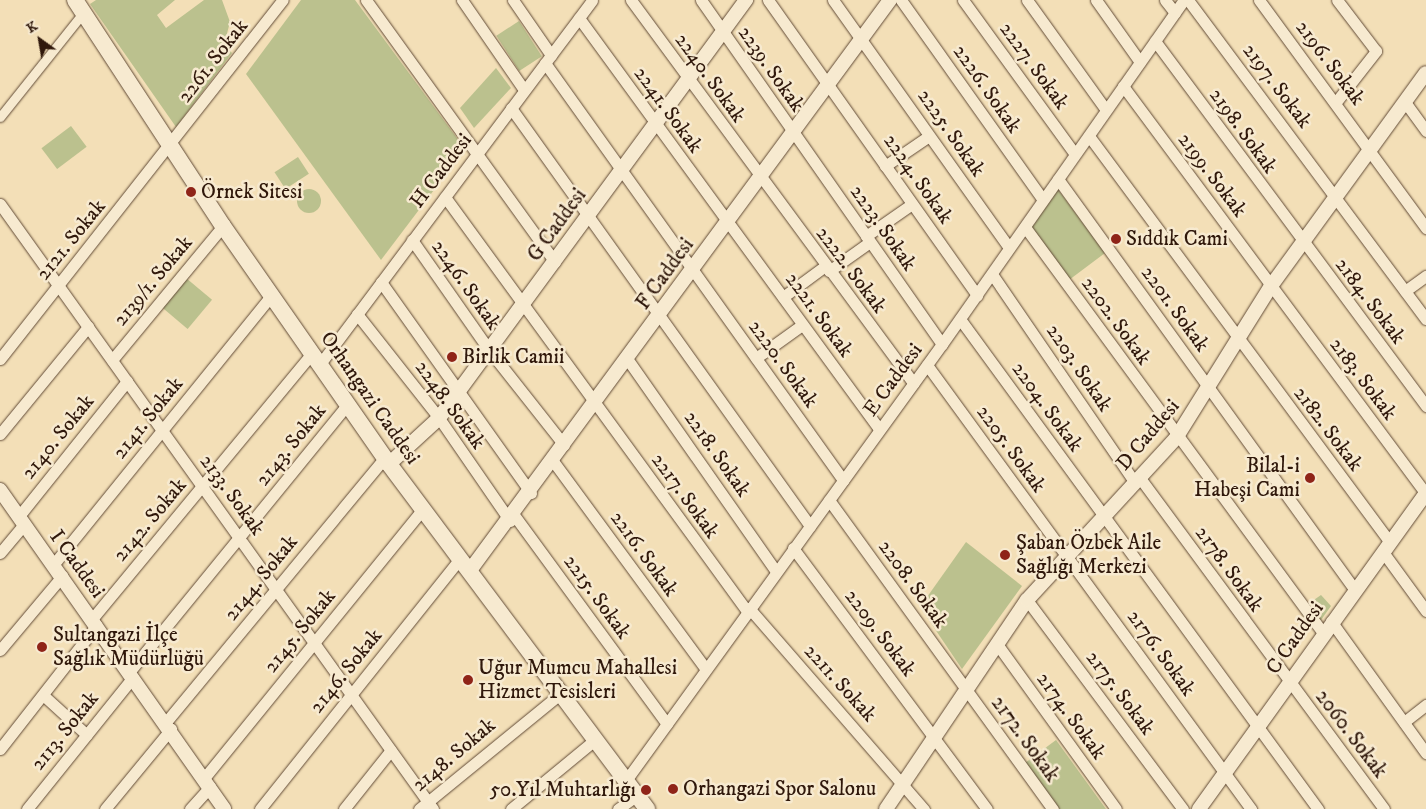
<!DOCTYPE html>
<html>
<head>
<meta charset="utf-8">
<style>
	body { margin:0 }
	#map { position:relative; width:1426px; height:809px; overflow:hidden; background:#f3dfb7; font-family:"IM FELL DW Pica",serif }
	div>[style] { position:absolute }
	.green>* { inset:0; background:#bbc18e; transform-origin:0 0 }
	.round { border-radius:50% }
	.roads { filter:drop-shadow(0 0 1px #614a36) drop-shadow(0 0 1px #614a36) }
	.pedestrian>* { height:9px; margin:-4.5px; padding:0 4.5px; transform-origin:4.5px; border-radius:4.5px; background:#f7ead0 }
	.minor>* { height:11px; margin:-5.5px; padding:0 5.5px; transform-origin:5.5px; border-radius:5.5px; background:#f7ead0 }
	.tertiary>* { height:14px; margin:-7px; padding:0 7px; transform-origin:7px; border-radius:7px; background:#f7ead0 }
	.secondary>* { height:16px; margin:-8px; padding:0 8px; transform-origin:8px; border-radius:8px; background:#f7ead0 }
	.dots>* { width:14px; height:14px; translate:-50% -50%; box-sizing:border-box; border:2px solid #f7ead0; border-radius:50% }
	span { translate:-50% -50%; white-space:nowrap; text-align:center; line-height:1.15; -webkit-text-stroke:5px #f7ead0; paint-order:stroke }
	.street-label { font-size:21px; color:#30180b }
	.poi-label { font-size:21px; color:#30180b }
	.left { translate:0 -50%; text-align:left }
	.right { translate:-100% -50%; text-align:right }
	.north { position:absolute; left:15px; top:15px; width:50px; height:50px; -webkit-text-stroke:4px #f7ead0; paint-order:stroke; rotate:328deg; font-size:14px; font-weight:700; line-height:20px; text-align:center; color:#30180b }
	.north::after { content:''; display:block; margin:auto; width:18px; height:22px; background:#30180b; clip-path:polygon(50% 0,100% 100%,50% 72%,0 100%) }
</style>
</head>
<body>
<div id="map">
	<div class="green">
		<i style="clip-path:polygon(96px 0,175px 0,157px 15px,166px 28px,204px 0,222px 0,230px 22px,224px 45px,232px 53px,176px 127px,90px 4px)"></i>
		<i style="clip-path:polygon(301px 0,355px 0,465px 149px,381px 260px,246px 74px)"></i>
		<i style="left:519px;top:21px;width:42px;height:27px;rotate:57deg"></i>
		<i style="clip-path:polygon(496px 68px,511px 88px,474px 128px,460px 108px)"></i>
		<i style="left:71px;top:126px;width:26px;height:37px;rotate:53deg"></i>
		<i style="left:298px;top:157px;width:20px;height:28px;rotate:57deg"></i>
		<i style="clip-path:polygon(1057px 188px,1105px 253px,1069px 280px,1031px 227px)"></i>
		<i class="round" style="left:297px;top:189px;width:24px;height:24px"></i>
		<i style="left:186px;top:278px;width:34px;height:38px;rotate:40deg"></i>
		<i style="clip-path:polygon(966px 542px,1022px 586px,962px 669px,920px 607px)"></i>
		<i style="clip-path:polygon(1321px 595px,1331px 606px,1321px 620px,1308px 604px)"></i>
		<i style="clip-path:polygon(1056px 740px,1106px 809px,1058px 809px,1025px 763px)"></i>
	</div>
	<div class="roads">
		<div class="pedestrian">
			<i style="left:0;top:117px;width:133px;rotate:-51.4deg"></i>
		</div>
		<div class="minor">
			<i style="left:366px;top:0;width:323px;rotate:54.2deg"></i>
			<i style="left:462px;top:0;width:109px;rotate:55.4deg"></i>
			<i style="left:513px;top:0;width:67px;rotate:55.4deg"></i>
			<i style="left:631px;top:0;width:476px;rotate:53.6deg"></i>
			<i style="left:701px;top:0;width:420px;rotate:55deg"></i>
			<i style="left:768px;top:0;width:362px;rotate:54.7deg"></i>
			<i style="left:833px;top:0;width:304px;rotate:54.6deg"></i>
			<i style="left:901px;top:0;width:245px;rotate:54.6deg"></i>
			<i style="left:963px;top:0;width:190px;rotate:54deg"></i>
			<i style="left:1027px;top:0;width:135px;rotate:54.3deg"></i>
			<i style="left:1096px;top:0;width:76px;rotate:54.6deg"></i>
			<i style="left:1165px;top:0;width:16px;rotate:52deg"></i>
			<i style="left:1188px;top:0;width:398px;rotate:53.3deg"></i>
			<i style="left:1259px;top:0;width:283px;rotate:53.8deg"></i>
			<i style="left:579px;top:18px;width:509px;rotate:53.87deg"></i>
			<i style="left:1155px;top:41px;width:455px;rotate:53.4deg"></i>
			<i style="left:545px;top:63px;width:513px;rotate:54.45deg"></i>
			<i style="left:1123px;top:86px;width:508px;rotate:53.4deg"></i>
			<i style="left:1336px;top:102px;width:65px;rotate:-51.9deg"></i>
			<i style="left:1376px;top:51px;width:64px;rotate:-127.4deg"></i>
			<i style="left:1405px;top:102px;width:36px;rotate:54deg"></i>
			<i style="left:511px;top:108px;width:514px;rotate:54.42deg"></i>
			<i style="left:1089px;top:136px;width:504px;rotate:53.47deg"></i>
			<i style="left:885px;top:166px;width:53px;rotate:-34.3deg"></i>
			<i style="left:1058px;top:179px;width:507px;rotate:54.15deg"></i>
			<i style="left:445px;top:197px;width:512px;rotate:53.89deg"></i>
			<i style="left:0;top:204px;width:744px;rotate:54.41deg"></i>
			<i style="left:1025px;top:227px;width:504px;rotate:53.72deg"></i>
			<i style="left:866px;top:236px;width:56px;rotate:-34.8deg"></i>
			<i style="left:412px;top:240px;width:134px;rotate:55deg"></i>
			<i style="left:489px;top:350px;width:121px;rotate:51.7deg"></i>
			<i style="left:829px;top:271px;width:50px;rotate:-35.3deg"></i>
			<i style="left:992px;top:274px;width:253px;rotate:55.6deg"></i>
			<i style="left:381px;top:282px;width:259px;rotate:54.6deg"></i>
			<i style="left:1405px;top:291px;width:26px;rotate:-36deg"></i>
			<i style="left:783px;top:297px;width:52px;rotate:-36.4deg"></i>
			<i style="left:357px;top:314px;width:132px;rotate:51.7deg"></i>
			<i style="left:439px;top:418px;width:125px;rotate:55.4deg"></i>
			<i style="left:960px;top:319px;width:607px;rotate:53.85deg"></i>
			<i style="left:756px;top:358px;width:57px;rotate:-35.7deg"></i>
			<i style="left:0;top:359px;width:457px;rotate:-51.8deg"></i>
			<i style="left:112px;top:360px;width:174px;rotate:-50.4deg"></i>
			<i style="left:628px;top:360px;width:258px;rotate:55deg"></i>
			<i style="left:320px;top:364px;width:454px;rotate:-53.2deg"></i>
			<i style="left:927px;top:365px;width:550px;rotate:53.88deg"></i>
			<i style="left:0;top:434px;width:139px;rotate:-50.6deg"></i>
			<i style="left:553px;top:461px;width:257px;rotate:53.7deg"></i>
			<i style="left:1140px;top:478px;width:411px;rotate:53.6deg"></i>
			<i style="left:829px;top:500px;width:382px;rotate:54.1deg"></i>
			<i style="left:514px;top:515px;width:259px;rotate:53.8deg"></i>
			<i style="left:19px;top:516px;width:173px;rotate:-51.3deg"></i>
			<i style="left:793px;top:548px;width:325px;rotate:53.4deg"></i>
			<i style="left:1383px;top:552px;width:73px;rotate:53.9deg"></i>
			<i style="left:0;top:553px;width:38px;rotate:-50deg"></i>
			<i style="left:53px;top:565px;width:348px;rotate:-51deg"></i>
			<i style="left:1027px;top:600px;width:261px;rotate:53.3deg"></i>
			<i style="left:749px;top:608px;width:267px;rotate:49deg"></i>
			<i style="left:92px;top:619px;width:345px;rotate:-50.4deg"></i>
			<i style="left:1331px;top:621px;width:163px;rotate:54.3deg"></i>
			<i style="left:997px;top:644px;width:203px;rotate:54.2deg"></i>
			<i style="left:0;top:650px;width:97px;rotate:-50deg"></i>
			<i style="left:130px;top:671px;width:345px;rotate:-50.8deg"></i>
			<i style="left:43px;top:695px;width:59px;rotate:42.3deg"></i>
			<i style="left:166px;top:722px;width:344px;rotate:-50.4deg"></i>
			<i style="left:1404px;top:722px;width:28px;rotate:-38deg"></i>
			<i style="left:0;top:749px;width:157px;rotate:-52deg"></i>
			<i style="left:205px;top:777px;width:347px;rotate:-50.9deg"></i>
			<i style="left:627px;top:779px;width:537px;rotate:-54.09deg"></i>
			<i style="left:942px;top:344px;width:421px;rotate:-54.9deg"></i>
			<i style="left:27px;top:809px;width:169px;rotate:-51.2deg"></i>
			<i style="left:105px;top:809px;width:104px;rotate:-50.5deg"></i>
			<i style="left:190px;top:809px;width:30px;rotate:-48deg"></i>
			<i style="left:260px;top:809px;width:322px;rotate:-51.4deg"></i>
			<i style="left:344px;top:809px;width:75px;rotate:-51.5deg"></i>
			<i style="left:419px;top:809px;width:183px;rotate:-39.2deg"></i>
			<i style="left:511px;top:809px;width:110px;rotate:-39.5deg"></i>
			<i style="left:618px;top:809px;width:24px;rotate:-36deg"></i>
		</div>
		<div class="tertiary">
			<i style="left:389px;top:464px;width:68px;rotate:-42.6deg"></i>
			<i style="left:439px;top:418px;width:519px;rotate:-53.7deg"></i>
			<i style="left:0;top:490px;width:390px;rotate:54.9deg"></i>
			<i style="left:471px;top:569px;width:707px;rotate:-53.63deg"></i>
			<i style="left:886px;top:809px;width:252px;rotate:-56deg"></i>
			<i style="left:1027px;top:600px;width:220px;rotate:-47.4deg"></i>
			<i style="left:1176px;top:438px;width:179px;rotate:-58deg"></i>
			<i style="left:1271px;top:286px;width:263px;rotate:-54deg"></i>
			<i style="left:1199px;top:809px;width:389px;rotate:-54.3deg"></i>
		</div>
		<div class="secondary">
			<i style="left:75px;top:0;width:270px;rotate:56.8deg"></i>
			<i style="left:223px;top:226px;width:290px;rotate:55.1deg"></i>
			<i style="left:389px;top:464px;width:431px;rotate:53.2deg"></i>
		</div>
	</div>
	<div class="dots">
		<i style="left:191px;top:192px;background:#8f2418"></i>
		<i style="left:1116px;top:239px;background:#8f2418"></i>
		<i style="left:452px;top:357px;background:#8f2418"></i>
		<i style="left:1310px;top:478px;background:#8f2418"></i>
		<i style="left:1005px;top:555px;background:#8f2418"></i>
		<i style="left:42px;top:647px;background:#8f2418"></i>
		<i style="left:468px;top:680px;background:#8f2418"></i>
		<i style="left:673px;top:789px;background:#8f2418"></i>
		<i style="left:646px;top:790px;background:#8f2418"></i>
	</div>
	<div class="street-label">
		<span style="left:213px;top:61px;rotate:-52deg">2261. Sokak</span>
		<span style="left:1330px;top:63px;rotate:53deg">2196. Sokak</span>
		<span style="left:1034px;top:66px;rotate:54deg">2227. Sokak</span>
		<span style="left:771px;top:69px;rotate:55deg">2239. Sokak</span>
		<span style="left:710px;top:78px;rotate:54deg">2240. Sokak</span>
		<span style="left:1277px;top:86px;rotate:53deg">2197. Sokak</span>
		<span style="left:987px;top:89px;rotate:55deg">2226. Sokak</span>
		<span style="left:668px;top:110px;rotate:54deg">2241. Sokak</span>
		<span style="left:1243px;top:131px;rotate:54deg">2198. Sokak</span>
		<span style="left:951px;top:133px;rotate:55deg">2225. Sokak</span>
		<span style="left:441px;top:171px;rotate:-53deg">H Caddesi</span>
		<span style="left:1212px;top:175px;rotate:53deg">2199. Sokak</span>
		<span style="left:918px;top:179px;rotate:55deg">2224. Sokak</span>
		<span style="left:557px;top:225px;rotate:-54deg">G Caddesi</span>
		<span style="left:883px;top:228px;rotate:55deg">2223. Sokak</span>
		<span style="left:71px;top:240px;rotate:-51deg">2121. Sokak</span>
		<span style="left:851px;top:270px;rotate:53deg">2222. Sokak</span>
		<span style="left:665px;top:274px;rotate:-54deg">F Caddesi</span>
		<span style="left:153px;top:281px;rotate:-50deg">2139/1. Sokak</span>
		<span style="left:466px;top:285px;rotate:55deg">2246. Sokak</span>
		<span style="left:1370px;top:301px;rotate:53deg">2184. Sokak</span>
		<span style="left:1175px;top:309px;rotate:54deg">2201. Sokak</span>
		<span style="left:819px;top:315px;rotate:54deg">2221. Sokak</span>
		<span style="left:1116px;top:321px;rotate:54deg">2202. Sokak</span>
		<span style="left:783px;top:364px;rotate:54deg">2220. Sokak</span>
		<span style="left:1079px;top:368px;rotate:56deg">2203. Sokak</span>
		<span style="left:1363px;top:379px;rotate:53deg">2183. Sokak</span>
		<span style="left:893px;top:380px;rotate:-54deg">E Caddesi</span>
		<span style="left:370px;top:398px;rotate:55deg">Orhangazi Caddesi</span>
		<span style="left:450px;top:405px;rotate:54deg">2248. Sokak</span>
		<span style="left:1047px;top:407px;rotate:54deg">2204. Sokak</span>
		<span style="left:148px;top:418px;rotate:-51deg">2141. Sokak</span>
		<span style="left:1328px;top:429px;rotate:53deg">2182. Sokak</span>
		<span style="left:1148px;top:435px;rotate:-50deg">D Caddesi</span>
		<span style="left:58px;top:437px;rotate:-51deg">2140. Sokak</span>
		<span style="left:291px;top:445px;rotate:-51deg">2143. Sokak</span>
		<span style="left:1011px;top:449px;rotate:54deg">2205. Sokak</span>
		<span style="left:717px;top:454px;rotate:55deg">2218. Sokak</span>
		<span style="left:232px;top:495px;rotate:54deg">2133. Sokak</span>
		<span style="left:685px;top:496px;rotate:54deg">2217. Sokak</span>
		<span style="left:150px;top:520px;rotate:-50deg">2142. Sokak</span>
		<span style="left:644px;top:554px;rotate:54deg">2216. Sokak</span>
		<span style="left:77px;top:564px;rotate:54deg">I Caddesi</span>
		<span style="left:1229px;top:569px;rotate:54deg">2178. Sokak</span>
		<span style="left:261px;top:578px;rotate:-51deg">2144. Sokak</span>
		<span style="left:913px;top:584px;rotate:54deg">2208. Sokak</span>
		<span style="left:597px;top:597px;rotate:54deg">2215. Sokak</span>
		<span style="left:300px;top:631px;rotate:-51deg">2145. Sokak</span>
		<span style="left:880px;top:633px;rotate:53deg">2209. Sokak</span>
		<span style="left:1295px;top:638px;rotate:-55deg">C Caddesi</span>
		<span style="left:1161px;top:653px;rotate:54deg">2176. Sokak</span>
		<span style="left:346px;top:671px;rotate:-51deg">2146. Sokak</span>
		<span style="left:840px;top:683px;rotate:48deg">2211. Sokak</span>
		<span style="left:1120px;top:693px;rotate:53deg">2175. Sokak</span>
		<span style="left:1071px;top:716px;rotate:54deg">2174. Sokak</span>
		<span style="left:65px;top:731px;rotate:-51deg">2113. Sokak</span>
		<span style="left:1351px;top:734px;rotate:53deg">2060. Sokak</span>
		<span style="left:1025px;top:739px;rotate:54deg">2172. Sokak</span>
		<span style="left:454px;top:755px;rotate:-40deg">2148. Sokak</span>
	</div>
	<div class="poi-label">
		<span class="left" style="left:201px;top:192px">Örnek Sitesi</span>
		<span class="left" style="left:1126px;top:239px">Sıddık Cami</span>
		<span class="left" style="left:462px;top:357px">Birlik Camii</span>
		<span class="right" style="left:1300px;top:478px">Bilal-i<br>Habeşi Cami</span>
		<span class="left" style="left:1016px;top:555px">Şaban Özbek Aile<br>Sağlığı Merkezi</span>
		<span class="left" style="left:53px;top:647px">Sultangazi İlçe<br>Sağlık Müdürlüğü</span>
		<span class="left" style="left:478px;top:680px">Uğur Mumcu Mahallesi<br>Hizmet Tesisleri</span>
		<span class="left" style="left:683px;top:789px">Orhangazi Spor Salonu</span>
		<span class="right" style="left:636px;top:790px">50.Yıl Muhtarlığı</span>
	</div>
	<div class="north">K</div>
</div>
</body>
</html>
